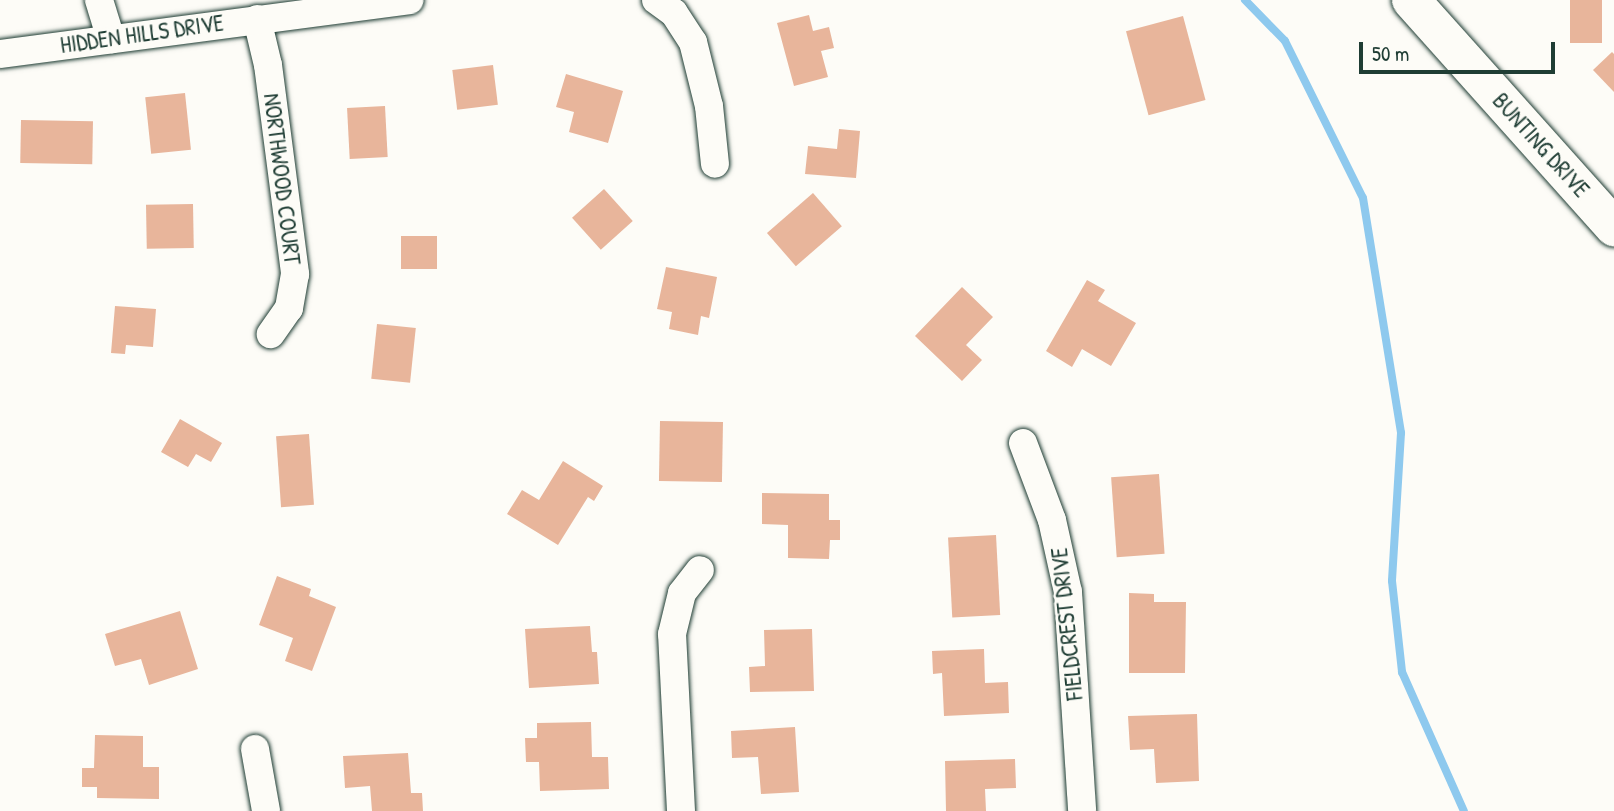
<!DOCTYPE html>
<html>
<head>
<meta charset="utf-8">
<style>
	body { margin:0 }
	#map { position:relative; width:1614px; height:811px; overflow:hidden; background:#fdfcf7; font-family:"Patrick Hand",sans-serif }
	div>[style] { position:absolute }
	.stream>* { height:8px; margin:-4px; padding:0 4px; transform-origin:4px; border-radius:4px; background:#8ec9ee }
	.building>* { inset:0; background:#e8b59b; transform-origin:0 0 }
	.roads { filter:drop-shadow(0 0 2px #1f3d34) drop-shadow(0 0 2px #1f3d34) }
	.street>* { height:28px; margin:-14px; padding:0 14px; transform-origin:14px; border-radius:14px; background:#fdfcf7 }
	.secondary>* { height:38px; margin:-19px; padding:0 19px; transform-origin:19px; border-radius:19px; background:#fdfcf7 }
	span { translate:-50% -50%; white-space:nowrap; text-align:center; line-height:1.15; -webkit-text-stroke:5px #fdfcf7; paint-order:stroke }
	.street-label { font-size:23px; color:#1f3d34 }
	.scale { position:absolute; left:1359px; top:42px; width:196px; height:32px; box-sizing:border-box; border:4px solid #1f3d34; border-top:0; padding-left:9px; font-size:21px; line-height:24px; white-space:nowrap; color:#1f3d34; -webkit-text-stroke:5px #fdfcf7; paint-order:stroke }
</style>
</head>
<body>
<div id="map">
	<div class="stream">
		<i style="left:1245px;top:0;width:57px;rotate:45.7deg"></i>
		<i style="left:1285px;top:41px;width:175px;rotate:63.6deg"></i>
		<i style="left:1363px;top:198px;width:238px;rotate:80.8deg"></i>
		<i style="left:1401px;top:433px;width:148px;rotate:93.5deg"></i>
		<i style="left:1392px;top:581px;width:92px;rotate:83.7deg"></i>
		<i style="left:1402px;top:672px;width:152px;rotate:66deg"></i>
	</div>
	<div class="building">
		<i style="left:1570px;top:0;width:32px;height:43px"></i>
		<i style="clip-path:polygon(809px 15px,813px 31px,829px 27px,834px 48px,821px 51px,828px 77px,794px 86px,777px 23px)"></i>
		<i style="left:1183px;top:16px;width:87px;height:59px;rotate:75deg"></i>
		<i style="clip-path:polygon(1612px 52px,1614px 54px,1614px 92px,1593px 70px)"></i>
		<i style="left:493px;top:65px;width:40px;height:41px;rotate:83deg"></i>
		<i style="clip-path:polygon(566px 74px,623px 91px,608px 143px,569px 132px,574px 112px,556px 107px)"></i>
		<i style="left:185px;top:93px;width:57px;height:40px;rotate:84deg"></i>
		<i style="left:385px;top:106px;width:51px;height:38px;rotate:87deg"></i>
		<i style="left:21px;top:120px;width:72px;height:43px;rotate:1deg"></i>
		<i style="clip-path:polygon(839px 129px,860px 131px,856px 178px,805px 174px,808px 146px,837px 149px)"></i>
		<i style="left:604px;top:189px;width:43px;height:43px;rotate:48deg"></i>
		<i style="left:813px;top:193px;width:44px;height:61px;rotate:49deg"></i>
		<i style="left:193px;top:204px;width:44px;height:47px;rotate:89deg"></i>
		<i style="left:401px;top:236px;width:36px;height:33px"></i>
		<i style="clip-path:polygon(666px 267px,717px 277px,709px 318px,701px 316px,698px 335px,669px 329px,672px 312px,657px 309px)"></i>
		<i style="clip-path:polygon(1087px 280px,1105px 290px,1098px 301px,1136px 323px,1111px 366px,1082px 349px,1072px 367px,1046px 351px)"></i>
		<i style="clip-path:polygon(962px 287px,993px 317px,966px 345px,982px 360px,962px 381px,915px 336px)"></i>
		<i style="clip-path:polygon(115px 306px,156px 309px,153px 347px,126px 345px,125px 354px,111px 353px)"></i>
		<i style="left:377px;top:324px;width:39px;height:55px;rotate:6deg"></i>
		<i style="clip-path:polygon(180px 419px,222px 443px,211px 462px,196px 454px,188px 467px,161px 452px)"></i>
		<i style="left:660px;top:421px;width:63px;height:60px;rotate:1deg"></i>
		<i style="left:309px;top:434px;width:71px;height:33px;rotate:86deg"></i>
		<i style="clip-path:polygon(563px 461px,603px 486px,594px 501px,588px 497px,558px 545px,507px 514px,522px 490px,539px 500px)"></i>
		<i style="left:1159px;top:474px;width:80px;height:48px;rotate:86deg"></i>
		<i style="clip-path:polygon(762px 493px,829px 494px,829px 520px,840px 520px,840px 540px,830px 540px,829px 559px,788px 558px,788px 525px,762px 524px)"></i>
		<i style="left:996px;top:535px;width:80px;height:48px;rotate:87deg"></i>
		<i style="clip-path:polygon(277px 576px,311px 589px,309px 596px,336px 607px,312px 671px,285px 661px,293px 638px,259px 625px)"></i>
		<i style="clip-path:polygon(1129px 593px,1154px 594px,1154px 602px,1186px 602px,1185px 673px,1129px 673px)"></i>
		<i style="clip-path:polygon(180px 611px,198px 669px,149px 685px,141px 659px,115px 666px,105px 634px)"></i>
		<i style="clip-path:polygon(590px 626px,592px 652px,597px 652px,599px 684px,529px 688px,525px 629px)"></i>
		<i style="clip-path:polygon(812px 629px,814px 691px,750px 692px,749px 667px,765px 666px,764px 630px)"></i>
		<i style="clip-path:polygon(984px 649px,985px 683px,1008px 682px,1009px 713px,944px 716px,942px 673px,933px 674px,932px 651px)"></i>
		<i style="clip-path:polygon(1197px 714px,1199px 781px,1156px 783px,1154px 749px,1130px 750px,1128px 716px)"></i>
		<i style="clip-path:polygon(591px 722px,592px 757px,608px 757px,609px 789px,540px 791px,539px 762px,526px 762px,525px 738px,537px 738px,537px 723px)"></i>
		<i style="clip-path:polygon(795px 727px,799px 792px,761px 794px,758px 757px,732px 758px,731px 731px)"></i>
		<i style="clip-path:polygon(95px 735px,143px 736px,143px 767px,159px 767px,159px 799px,97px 798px,97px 787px,82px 787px,82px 768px,94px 768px)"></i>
		<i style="clip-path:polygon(408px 753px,411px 793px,422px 793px,423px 811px,372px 811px,370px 786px,345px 788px,343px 756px)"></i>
		<i style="clip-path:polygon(1015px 759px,1016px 788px,985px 789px,986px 811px,946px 811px,945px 761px)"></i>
	</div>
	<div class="roads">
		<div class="street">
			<i style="left:99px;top:0;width:41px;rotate:72.9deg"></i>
			<i style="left:656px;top:0;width:22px;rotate:36deg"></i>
			<i style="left:674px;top:13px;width:35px;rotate:57deg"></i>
			<i style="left:693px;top:42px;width:66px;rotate:76deg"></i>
			<i style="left:709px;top:106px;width:58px;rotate:84.1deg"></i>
			<i style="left:257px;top:19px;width:47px;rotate:76.6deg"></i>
			<i style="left:268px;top:65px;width:211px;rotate:82.6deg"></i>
			<i style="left:295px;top:274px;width:35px;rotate:100deg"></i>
			<i style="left:289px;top:308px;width:32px;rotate:125deg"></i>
			<i style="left:0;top:54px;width:413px;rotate:-7.5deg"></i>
			<i style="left:1023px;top:443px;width:82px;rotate:69.4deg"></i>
			<i style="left:1052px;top:520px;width:74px;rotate:77.5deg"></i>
			<i style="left:1068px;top:592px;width:219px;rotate:86.3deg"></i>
			<i style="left:255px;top:749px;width:63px;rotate:79.9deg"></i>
			<i style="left:681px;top:811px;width:177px;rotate:-92.9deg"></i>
			<i style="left:672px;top:634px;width:42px;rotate:-76.3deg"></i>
			<i style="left:682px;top:593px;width:29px;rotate:-52deg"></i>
		</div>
		<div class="secondary">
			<i style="left:1411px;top:0;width:305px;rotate:48.2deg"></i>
		</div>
	</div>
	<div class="street-label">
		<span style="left:142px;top:34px;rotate:-8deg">HIDDEN HILLS DRIVE</span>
		<span style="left:1541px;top:145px;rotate:48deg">BUNTING DRIVE</span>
		<span style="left:282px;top:179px;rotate:83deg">NORTHWOOD COURT</span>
		<span style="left:1067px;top:624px;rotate:-96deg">FIELDCREST DRIVE</span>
	</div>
	<div class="scale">50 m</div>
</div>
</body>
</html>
